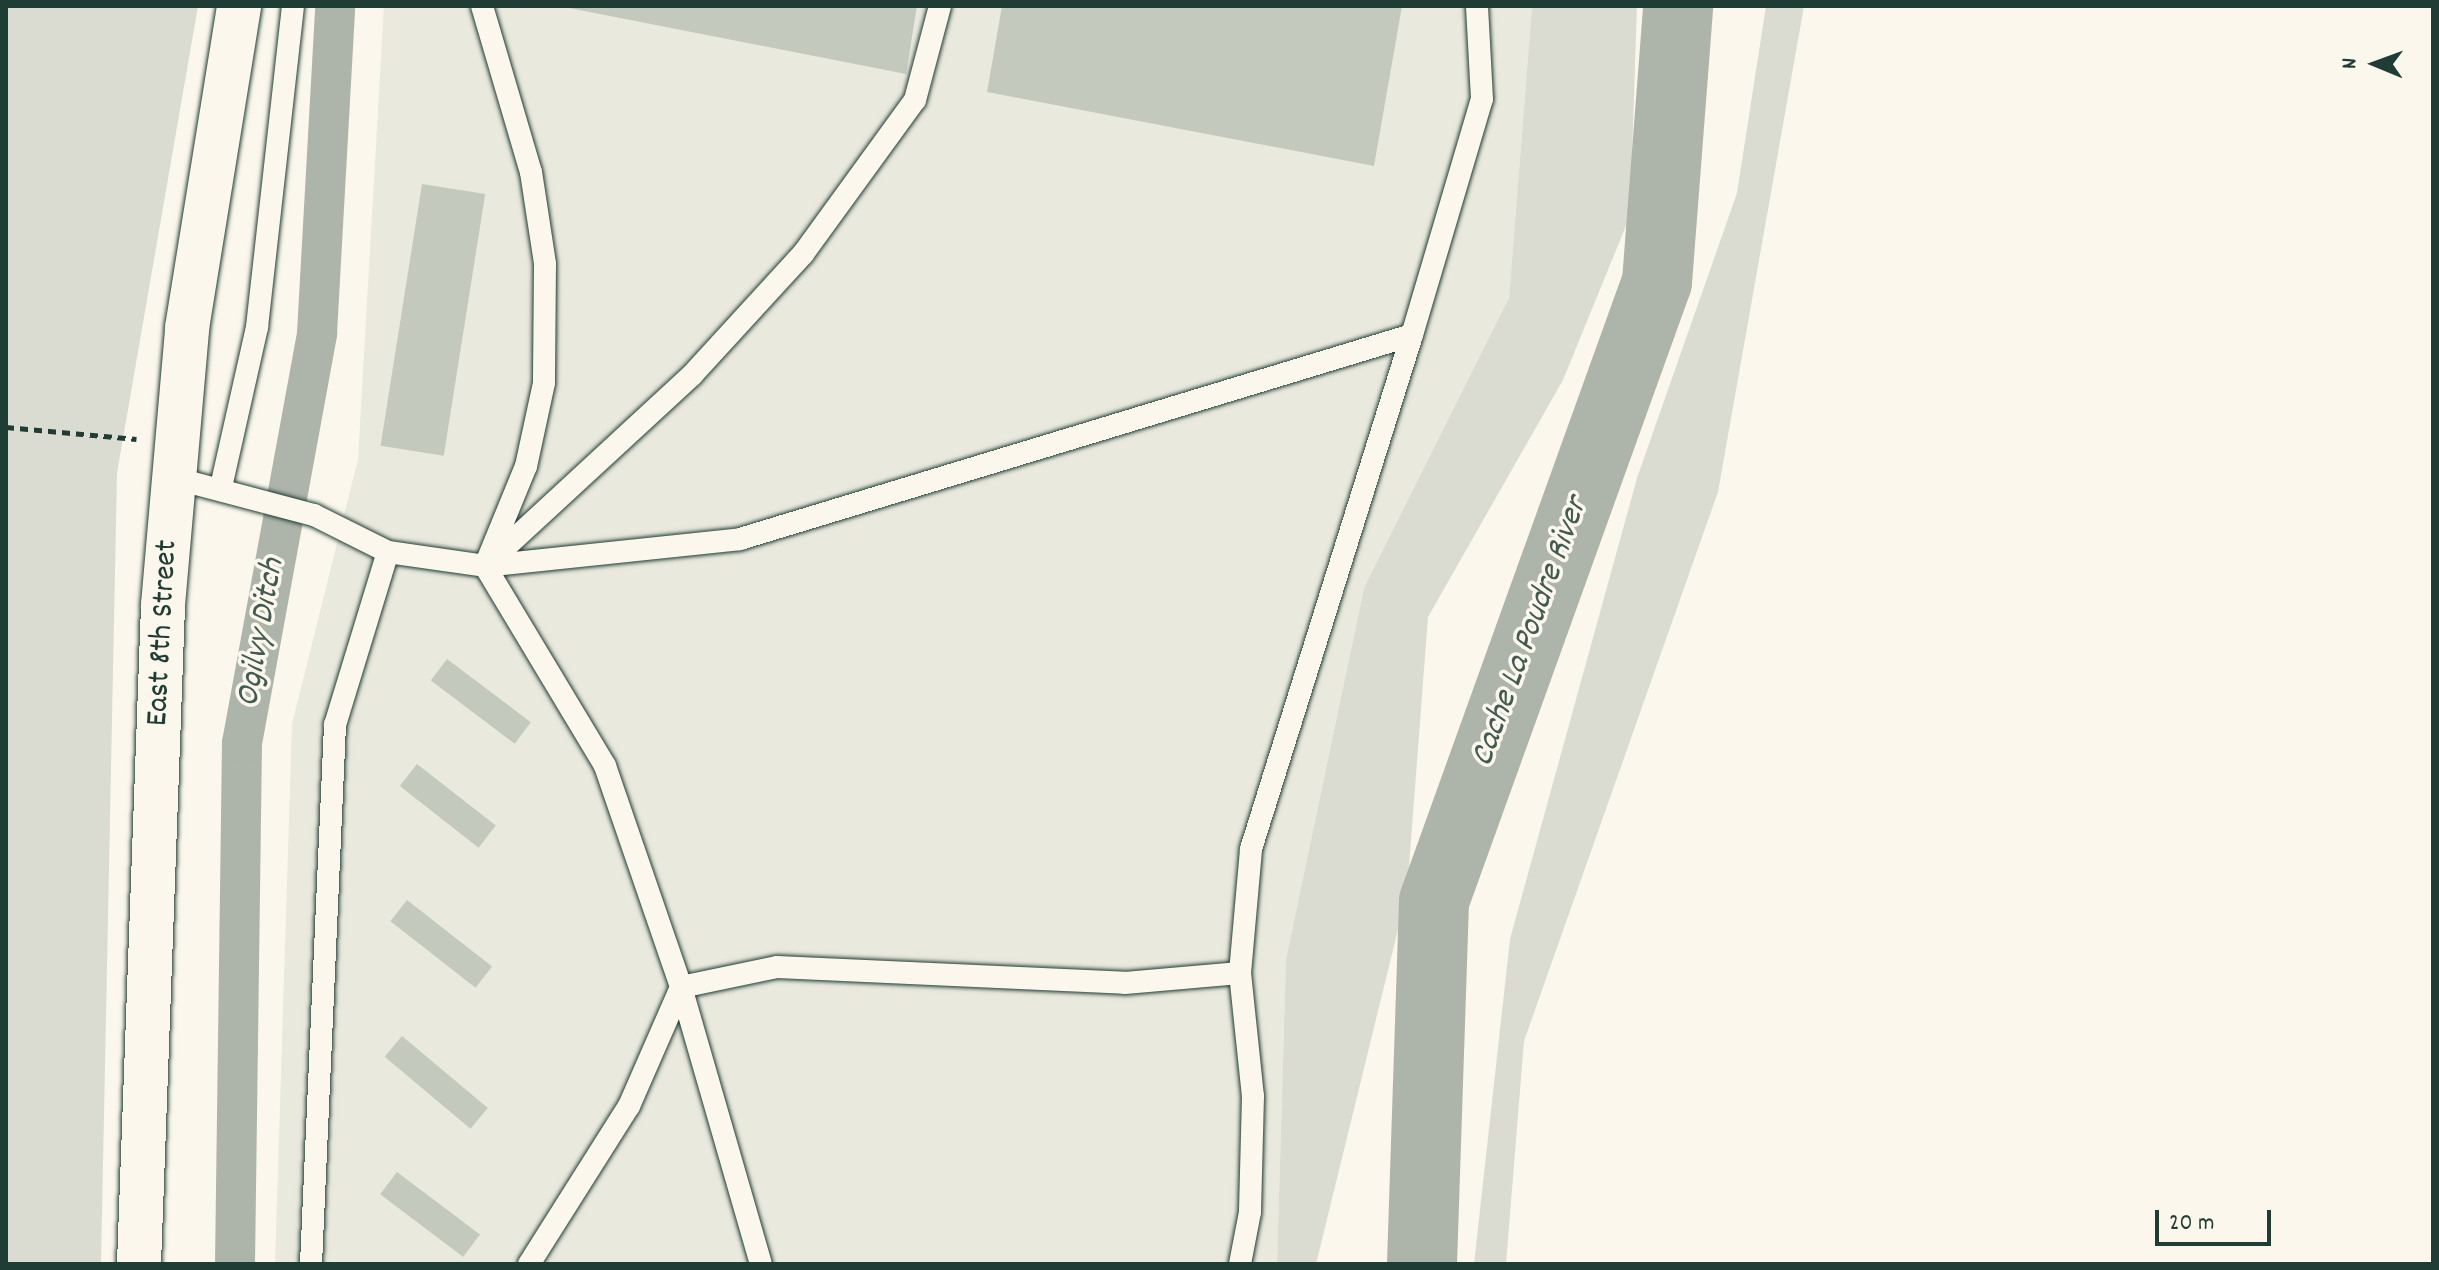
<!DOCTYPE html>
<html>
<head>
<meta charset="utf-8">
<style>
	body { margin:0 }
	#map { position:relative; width:2439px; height:1270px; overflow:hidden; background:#fbf7ec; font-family:Dekko,sans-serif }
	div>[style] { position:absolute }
	.built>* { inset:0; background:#eae9de }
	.green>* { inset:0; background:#dbdcd1 }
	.canal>* { height:40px; margin:-20px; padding:0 20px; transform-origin:20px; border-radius:20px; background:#adb4aa }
	.river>* { height:70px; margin:-35px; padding:0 35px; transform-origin:35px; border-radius:35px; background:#adb4aa }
	.building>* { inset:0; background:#c4c9be; transform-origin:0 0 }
	.path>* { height:5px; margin-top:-2.5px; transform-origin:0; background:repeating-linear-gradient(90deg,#1f3d34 0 8px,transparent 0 14px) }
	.roads { filter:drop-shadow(0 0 2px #1f3d34) drop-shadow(0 0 2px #1f3d34) }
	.service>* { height:22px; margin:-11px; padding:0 11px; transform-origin:11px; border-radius:11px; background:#fbf7ec }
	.secondary>* { height:44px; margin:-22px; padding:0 22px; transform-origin:22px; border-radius:22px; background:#fbf7ec }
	span { translate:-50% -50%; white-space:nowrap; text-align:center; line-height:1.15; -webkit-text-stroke:7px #fbf7ec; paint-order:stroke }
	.street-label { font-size:32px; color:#1f3d34 }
	.water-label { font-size:34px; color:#425b52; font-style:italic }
	.frame { position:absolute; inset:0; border:8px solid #1f3d34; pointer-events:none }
	.north { position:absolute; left:2335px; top:24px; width:80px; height:80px; -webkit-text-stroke:6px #fbf7ec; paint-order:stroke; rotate:271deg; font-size:22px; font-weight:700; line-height:32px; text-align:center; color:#1f3d34 }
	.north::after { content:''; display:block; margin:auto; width:28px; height:36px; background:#1f3d34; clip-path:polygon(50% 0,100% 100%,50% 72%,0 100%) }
	.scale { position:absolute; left:2155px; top:1210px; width:116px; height:36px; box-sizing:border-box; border:4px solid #1f3d34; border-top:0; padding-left:10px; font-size:24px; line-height:28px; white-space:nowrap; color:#1f3d34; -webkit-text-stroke:6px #fbf7ec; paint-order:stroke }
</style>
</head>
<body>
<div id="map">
	<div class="built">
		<i style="clip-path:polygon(384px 6px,1532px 6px,1509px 298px,1364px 588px,1286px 959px,1277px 1264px,275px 1264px,292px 724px,358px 459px)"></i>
	</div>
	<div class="green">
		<i style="clip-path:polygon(6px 6px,198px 6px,117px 473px,101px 1264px,6px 1264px)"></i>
		<i style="clip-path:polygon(1532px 6px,1637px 6px,1630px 216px,1563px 380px,1428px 617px,1407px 893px,1316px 1264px,1277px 1264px,1286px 959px,1364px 588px,1509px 298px)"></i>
		<i style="clip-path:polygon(1766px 6px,1804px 6px,1718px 492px,1524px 1041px,1506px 1264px,1474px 1264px,1510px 939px,1637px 478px,1737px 193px)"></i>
	</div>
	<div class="canal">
		<i style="left:235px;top:1264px;width:521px;rotate:-89.23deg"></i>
		<i style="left:242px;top:743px;width:417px;rotate:-79.6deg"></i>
		<i style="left:317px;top:333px;width:327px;rotate:-86.8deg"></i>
	</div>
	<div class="river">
		<i style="left:1422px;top:1264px;width:363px;rotate:-88.1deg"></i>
		<i style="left:1434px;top:901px;width:658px;rotate:-70.19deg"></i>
		<i style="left:1657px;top:282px;width:277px;rotate:-85.6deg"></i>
	</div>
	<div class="building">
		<i style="clip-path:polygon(559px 6px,917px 6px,906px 74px)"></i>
		<i style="clip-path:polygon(1002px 6px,1402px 6px,1374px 166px,987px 92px)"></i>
		<i style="left:422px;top:184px;width:64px;height:265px;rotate:9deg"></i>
		<i style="left:447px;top:659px;width:105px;height:27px;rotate:37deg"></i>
		<i style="left:417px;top:764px;width:100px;height:28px;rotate:38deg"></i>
		<i style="left:407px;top:900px;width:108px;height:27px;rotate:38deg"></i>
		<i style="left:402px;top:1036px;width:112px;height:27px;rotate:40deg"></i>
		<i style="left:397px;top:1172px;width:104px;height:28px;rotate:37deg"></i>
	</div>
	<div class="path">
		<i style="left:6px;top:427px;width:131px;rotate:5.3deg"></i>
	</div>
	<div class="roads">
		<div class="service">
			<i style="left:482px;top:6px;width:173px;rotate:73.6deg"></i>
			<i style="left:531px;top:172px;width:93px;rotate:81.3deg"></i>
			<i style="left:545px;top:264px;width:119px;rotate:90.5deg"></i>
			<i style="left:544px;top:383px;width:85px;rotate:102.2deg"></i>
			<i style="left:526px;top:466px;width:103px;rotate:112.3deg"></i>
			<i style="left:174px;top:478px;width:145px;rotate:14.8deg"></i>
			<i style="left:314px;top:515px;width:83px;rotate:26.6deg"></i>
			<i style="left:388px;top:552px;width:98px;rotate:8.2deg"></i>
			<i style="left:485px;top:566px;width:256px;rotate:-6deg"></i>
			<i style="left:740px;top:539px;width:702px;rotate:-16.89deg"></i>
			<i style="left:1412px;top:335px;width:246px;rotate:-73.5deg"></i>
			<i style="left:1482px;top:99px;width:93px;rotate:-93.1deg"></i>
			<i style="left:221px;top:487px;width:164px;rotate:-77.3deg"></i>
			<i style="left:257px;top:327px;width:323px;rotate:-83.6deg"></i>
			<i style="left:485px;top:566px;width:233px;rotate:59deg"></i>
			<i style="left:605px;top:766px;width:234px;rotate:71deg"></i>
			<i style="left:681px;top:987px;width:288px;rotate:73.9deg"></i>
			<i style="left:485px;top:566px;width:282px;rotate:-42.7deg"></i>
			<i style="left:692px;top:375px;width:164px;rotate:-47.5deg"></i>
			<i style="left:803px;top:254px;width:190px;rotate:-54deg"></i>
			<i style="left:915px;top:100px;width:97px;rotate:-75.1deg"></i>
			<i style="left:1240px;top:973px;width:124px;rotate:-84.9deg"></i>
			<i style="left:1251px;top:849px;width:539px;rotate:-72.61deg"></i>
			<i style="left:681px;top:987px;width:98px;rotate:-11.8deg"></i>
			<i style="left:777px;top:967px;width:348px;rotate:2.6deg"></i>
			<i style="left:1125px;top:983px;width:115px;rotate:-5deg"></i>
			<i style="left:1240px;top:973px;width:124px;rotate:84deg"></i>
			<i style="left:1253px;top:1096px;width:116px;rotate:91.5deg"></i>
			<i style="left:1250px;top:1212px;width:53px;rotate:100.9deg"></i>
			<i style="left:311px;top:1264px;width:540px;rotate:-87.45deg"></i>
			<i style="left:335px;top:725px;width:181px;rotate:-73deg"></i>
			<i style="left:529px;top:1264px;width:187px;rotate:-57.7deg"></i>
			<i style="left:629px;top:1106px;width:130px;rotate:-66.4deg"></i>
		</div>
		<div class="secondary">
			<i style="left:139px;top:1264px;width:659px;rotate:-87.91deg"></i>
			<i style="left:163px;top:605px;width:278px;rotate:-85deg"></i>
			<i style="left:187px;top:328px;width:326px;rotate:-80.8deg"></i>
		</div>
	</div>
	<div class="street-label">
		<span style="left:164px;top:633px;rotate:-87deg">East 8th Street</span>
	</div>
	<div class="water-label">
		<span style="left:1531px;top:632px;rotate:-70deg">Cache La Poudre River</span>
		<span style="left:262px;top:633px;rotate:-80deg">Ogilvy Ditch</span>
	</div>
	<div class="frame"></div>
	<div class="north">N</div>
	<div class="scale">20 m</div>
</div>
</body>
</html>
